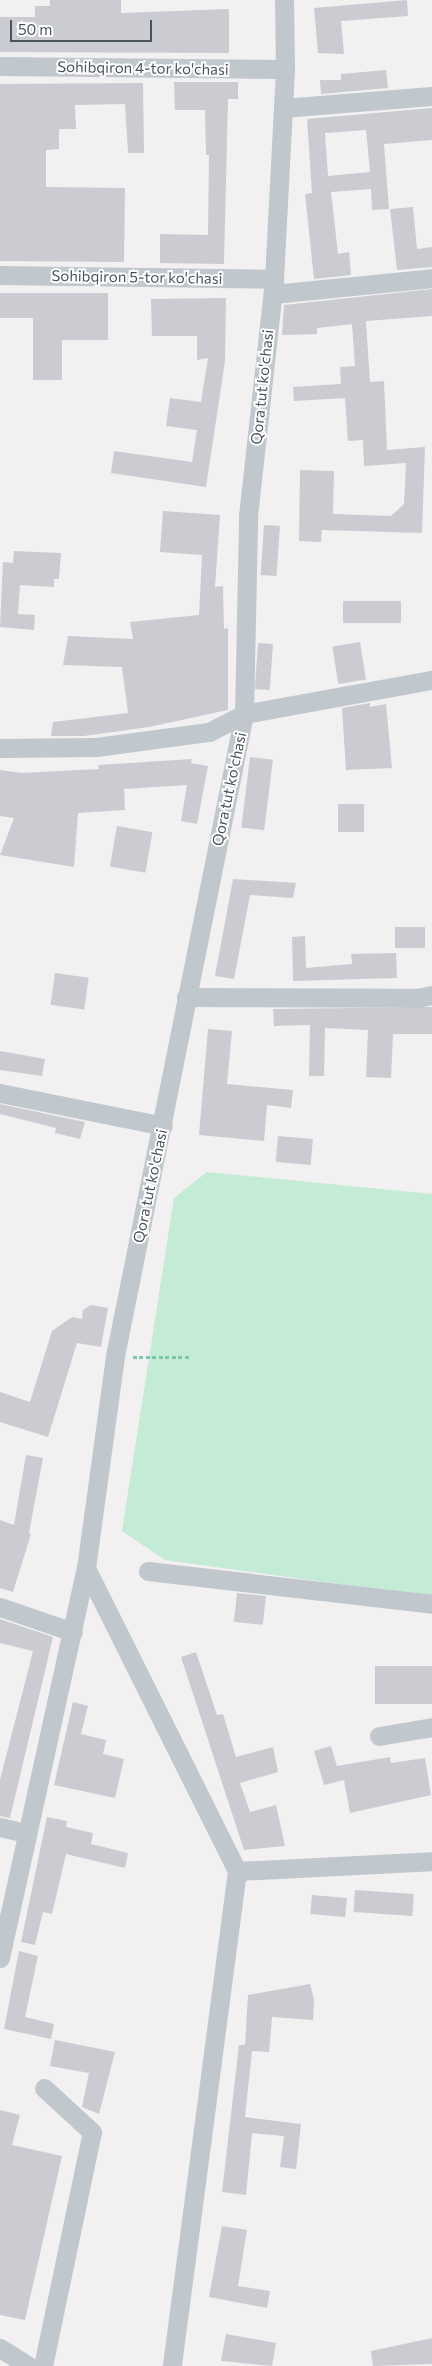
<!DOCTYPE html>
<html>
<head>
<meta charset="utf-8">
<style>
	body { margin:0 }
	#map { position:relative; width:432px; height:2366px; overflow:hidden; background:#f2f0f0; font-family:Commissioner,sans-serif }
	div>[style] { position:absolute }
	.green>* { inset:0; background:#c3ebd5 }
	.building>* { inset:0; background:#cbccd2; transform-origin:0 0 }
	.path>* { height:3px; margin-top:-1.5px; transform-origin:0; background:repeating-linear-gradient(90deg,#7fc6a7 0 4px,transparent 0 6.5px) }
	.minor>* { height:19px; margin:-9.5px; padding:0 9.5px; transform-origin:9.5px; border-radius:9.5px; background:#c0c7cd }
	span { translate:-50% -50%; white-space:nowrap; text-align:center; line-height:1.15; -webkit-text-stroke:4px #fff; paint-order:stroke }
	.street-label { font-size:15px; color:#4a525c }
	.scale { position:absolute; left:10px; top:20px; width:142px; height:22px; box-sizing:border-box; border:2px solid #4a525c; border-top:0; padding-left:6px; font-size:15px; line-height:18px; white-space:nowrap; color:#4a525c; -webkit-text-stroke:4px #fff; paint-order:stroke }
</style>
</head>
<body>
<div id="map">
	<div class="green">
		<i style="clip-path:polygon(207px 1172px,432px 1194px,432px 1597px,165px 1560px,122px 1531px,174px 1198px)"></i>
	</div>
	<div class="building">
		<i style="clip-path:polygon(50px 0,121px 0,121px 13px,229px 9px,229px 53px,0 52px,0 17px,35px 17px,35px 6px,50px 6px)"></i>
		<i style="clip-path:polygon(407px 0,408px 16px,341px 21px,344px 54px,318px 53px,314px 8px)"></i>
		<i style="clip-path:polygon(386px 70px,388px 88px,321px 94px,320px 80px,341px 80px,341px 74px)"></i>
		<i style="clip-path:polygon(174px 82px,238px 82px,238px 99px,228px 99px,224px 264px,160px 263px,160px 234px,208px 235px,209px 155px,206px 155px,205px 110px,175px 110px)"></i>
		<i style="clip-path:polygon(143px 83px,144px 153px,128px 153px,125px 104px,75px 105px,76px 129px,59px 129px,59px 149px,46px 150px,46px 187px,125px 188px,124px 262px,0 261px,0 84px)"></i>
		<i style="clip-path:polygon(evenodd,432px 108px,432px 140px,384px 144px,389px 209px,372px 210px,371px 189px,331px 192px,338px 254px,349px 252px,351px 275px,314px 279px,305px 194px,312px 193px,307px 119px,432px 108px,366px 130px,370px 172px,328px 176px,325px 133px,366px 130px)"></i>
		<i style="clip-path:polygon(413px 207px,417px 249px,432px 247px,432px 267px,397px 270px,390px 209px)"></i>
		<i style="clip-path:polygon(432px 289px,432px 316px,366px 321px,370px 382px,384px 381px,387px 450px,425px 447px,422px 533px,322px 530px,321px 542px,299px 541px,300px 470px,334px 471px,333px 514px,391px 516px,404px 504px,406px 463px,364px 466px,363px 440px,348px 441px,345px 398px,294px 401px,293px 387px,341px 384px,340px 367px,355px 366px,352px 324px,317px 328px,317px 334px,282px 335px,284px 305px)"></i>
		<i style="clip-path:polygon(0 293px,108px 293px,108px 340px,62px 340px,62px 380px,33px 380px,33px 318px,0 318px)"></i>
		<i style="clip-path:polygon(226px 298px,225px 361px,206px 487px,111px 473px,114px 451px,192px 462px,197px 430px,166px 426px,170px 398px,201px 402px,208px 358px,197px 360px,197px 336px,152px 336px,151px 299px)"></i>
		<i style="clip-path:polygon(163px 511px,220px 515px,215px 587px,223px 586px,224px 629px,228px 628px,228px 710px,149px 727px,84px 736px,51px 736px,53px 722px,128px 713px,122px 667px,63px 665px,68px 636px,133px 639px,130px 622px,199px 615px,202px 555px,160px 552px)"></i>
		<i style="left:264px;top:525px;width:16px;height:50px;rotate:4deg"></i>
		<i style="clip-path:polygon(14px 551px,61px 553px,59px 579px,54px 579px,54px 587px,20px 585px,18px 614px,35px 615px,34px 630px,0 627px,3px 562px,13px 563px)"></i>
		<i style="left:343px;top:601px;width:58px;height:22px"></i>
		<i style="left:360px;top:642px;width:38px;height:28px;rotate:81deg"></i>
		<i style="left:258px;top:643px;width:15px;height:46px;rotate:4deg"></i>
		<i style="clip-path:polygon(370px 703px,370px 707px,386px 704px,392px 768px,346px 770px,342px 708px)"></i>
		<i style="left:250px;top:757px;width:23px;height:71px;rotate:7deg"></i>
		<i style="clip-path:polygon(192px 759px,191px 763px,208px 766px,197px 824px,181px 821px,187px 785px,124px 789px,125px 810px,78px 813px,74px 867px,0 855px,14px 818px,0 816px,0 770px,22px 773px,99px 769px,98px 765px)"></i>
		<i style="left:338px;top:804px;width:26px;height:28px"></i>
		<i style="left:117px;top:826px;width:36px;height:41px;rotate:10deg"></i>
		<i style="clip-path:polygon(233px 879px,296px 883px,293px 898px,250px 895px,234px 979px,215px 976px)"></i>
		<i style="left:395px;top:927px;width:30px;height:21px"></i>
		<i style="clip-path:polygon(305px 936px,306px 968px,352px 964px,351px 954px,396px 953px,397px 978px,293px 981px,292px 937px)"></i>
		<i style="left:55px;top:973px;width:34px;height:32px;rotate:8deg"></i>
		<i style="clip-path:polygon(432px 1007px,432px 1034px,393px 1034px,391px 1078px,366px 1077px,368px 1030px,325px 1028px,324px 1076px,309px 1076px,310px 1025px,274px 1026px,273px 1009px)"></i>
		<i style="clip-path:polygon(208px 1029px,232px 1031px,227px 1084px,293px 1090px,291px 1108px,267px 1105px,264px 1141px,199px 1135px)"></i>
		<i style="clip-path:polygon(0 1051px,45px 1059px,42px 1076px,0 1070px)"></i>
		<i style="clip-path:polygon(0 1104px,85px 1122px,80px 1139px,55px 1133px,56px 1128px,0 1114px)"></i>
		<i style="left:278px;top:1136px;width:35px;height:26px;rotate:5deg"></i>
		<i style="clip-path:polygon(91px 1305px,108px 1308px,101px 1347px,77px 1343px,48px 1437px,0 1422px,0 1392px,30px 1402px,52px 1331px,72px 1317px,82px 1319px,83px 1310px)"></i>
		<i style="clip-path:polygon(26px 1455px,43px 1458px,29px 1533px,31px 1534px,13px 1592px,0 1588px,0 1520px,14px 1525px)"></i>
		<i style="left:237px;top:1593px;width:29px;height:29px;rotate:6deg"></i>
		<i style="clip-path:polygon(0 1619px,53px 1637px,10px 1818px,0 1816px,0 1780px,33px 1651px,0 1643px)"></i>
		<i style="clip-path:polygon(196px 1652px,217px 1715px,223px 1714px,236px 1757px,273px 1747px,278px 1772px,240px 1783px,250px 1812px,276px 1805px,285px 1846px,244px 1850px,181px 1657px)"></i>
		<i style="left:432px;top:1666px;width:38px;height:57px;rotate:90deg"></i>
		<i style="clip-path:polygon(73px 1702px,88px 1706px,81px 1734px,106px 1740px,103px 1754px,124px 1759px,115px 1798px,54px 1785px)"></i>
		<i style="clip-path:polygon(331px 1746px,337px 1766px,390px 1757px,391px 1763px,425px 1758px,431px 1795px,350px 1813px,344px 1780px,324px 1785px,314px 1751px)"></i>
		<i style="clip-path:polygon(47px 1817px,67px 1821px,66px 1827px,93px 1833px,91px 1844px,128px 1853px,125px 1868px,66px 1854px,52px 1914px,43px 1912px,35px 1945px,21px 1942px)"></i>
		<i style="left:355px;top:1890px;width:59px;height:22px;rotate:4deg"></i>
		<i style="left:312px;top:1895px;width:35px;height:19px;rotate:5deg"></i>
		<i style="clip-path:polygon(19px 1951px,38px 1956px,25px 2017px,54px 2024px,51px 2039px,4px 2029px)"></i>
		<i style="clip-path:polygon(310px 1984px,314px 2000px,313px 2020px,272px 2017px,269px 2052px,252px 2051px,245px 2117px,301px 2124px,296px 2169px,280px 2167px,284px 2136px,252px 2133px,246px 2195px,222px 2192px,239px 2045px,245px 2045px,248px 1995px)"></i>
		<i style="clip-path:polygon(55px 2040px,115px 2052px,99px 2114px,82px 2107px,89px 2073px,50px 2066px)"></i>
		<i style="clip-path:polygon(0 2110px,20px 2115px,12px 2145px,62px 2156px,25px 2320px,0 2315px)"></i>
		<i style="clip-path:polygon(222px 2226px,247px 2230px,238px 2286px,270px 2291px,267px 2308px,209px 2297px)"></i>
		<i style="clip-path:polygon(226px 2334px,276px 2343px,272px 2366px,221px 2361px)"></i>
		<i style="clip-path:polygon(432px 2338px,432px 2364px,373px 2366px,371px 2351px)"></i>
	</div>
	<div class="path">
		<i style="left:133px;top:1357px;width:56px"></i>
	</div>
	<div class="minor">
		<i style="left:0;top:66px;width:285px;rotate:0.6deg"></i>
		<i style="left:283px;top:108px;width:149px;rotate:-4.6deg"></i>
		<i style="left:0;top:275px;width:274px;rotate:0.8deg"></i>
		<i style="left:273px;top:294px;width:160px;rotate:-5.7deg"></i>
		<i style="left:0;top:748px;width:96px;rotate:-0.6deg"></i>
		<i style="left:96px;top:747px;width:114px;rotate:-7.6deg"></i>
		<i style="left:209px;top:732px;width:39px;rotate:-27deg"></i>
		<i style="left:244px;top:714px;width:191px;rotate:-10.3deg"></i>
		<i style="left:186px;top:997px;width:232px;rotate:0.2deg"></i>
		<i style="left:418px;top:998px;width:14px;rotate:-12deg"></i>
		<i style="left:0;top:1093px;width:166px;rotate:11.4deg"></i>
		<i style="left:86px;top:1568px;width:339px;rotate:63.5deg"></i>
		<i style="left:237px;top:1871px;width:499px;rotate:97.5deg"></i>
		<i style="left:148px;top:1571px;width:286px;rotate:6.6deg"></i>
		<i style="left:0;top:1607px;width:77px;rotate:18.9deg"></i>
		<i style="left:379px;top:1736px;width:54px;rotate:-9.6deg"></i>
		<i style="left:0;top:1827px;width:28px;rotate:13deg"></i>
		<i style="left:237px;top:1871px;width:195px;rotate:-2.9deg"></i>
		<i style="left:0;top:1958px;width:399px;rotate:-77.6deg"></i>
		<i style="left:86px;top:1568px;width:214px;rotate:-82.2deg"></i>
		<i style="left:115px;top:1356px;width:655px;rotate:-78.64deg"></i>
		<i style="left:244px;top:714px;width:198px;rotate:-88.8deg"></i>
		<i style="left:248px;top:516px;width:238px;rotate:-83.7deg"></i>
		<i style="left:274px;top:279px;width:210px;rotate:-87deg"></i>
		<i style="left:285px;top:69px;width:69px;rotate:-90.8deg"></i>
		<i style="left:0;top:2348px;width:34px;rotate:32deg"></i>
		<i style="left:43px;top:2366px;width:239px;rotate:-78.2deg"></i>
		<i style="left:92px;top:2132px;width:65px;rotate:-137.5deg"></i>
	</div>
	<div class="street-label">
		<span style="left:143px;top:68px;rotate:1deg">Sohibqiron 4-tor ko'chasi</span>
		<span style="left:137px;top:277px;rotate:1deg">Sohibqiron 5-tor ko'chasi</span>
		<span style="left:262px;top:387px;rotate:-84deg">Qora tut ko'chasi</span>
		<span style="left:229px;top:789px;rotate:-78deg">Qora tut ko'chasi</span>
		<span style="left:150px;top:1186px;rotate:-78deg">Qora tut ko'chasi</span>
	</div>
	<div class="scale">50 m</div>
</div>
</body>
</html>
